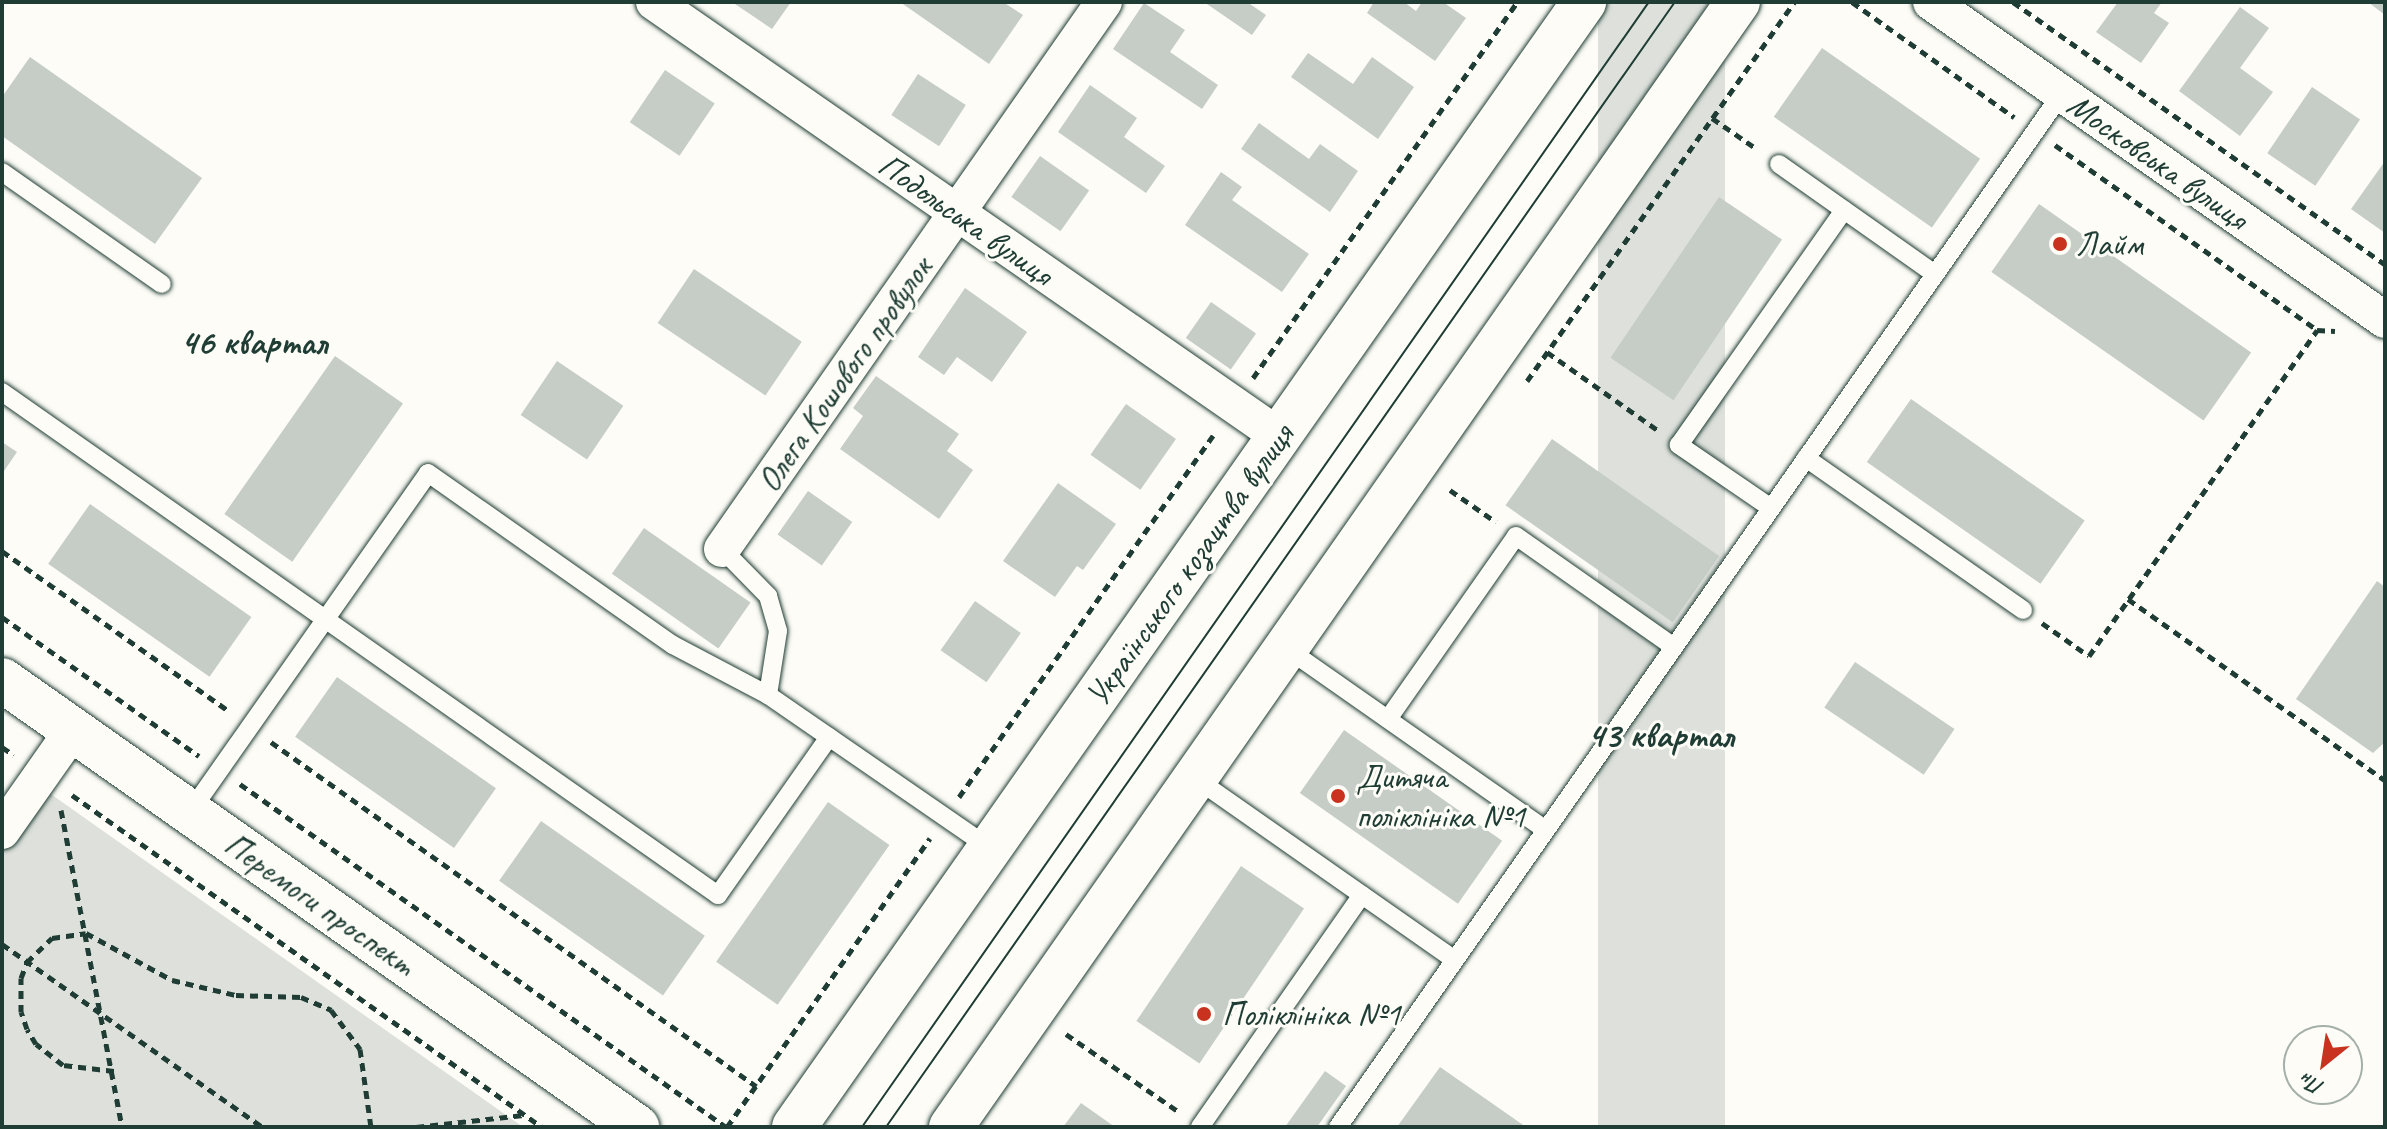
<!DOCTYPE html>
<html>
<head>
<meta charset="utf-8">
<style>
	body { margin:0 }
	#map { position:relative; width:2387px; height:1129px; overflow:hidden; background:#fdfcf7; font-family:Caveat,sans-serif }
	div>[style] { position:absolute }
	.green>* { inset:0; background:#dde0db; transform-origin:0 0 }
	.building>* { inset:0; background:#c6cdc7; transform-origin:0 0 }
	.path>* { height:5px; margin-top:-2.5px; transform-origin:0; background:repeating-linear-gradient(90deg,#1f3d34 0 8px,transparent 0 14px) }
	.roads { filter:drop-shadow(0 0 2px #1f3d34) drop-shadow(0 0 2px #1f3d34) }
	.service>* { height:18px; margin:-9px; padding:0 9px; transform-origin:9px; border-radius:9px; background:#fdfcf7 }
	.minor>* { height:36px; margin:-18px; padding:0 18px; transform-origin:18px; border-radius:18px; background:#fdfcf7 }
	.tertiary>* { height:44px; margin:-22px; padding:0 22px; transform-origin:22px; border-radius:22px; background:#fdfcf7 }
	.secondary>* { height:44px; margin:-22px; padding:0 22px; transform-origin:22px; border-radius:22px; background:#fdfcf7 }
	.tram>* { height:2px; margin:-1px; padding:0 1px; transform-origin:1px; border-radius:1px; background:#1f3d34 }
	.dots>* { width:22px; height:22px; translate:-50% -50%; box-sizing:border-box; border:4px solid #fdfcf7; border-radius:50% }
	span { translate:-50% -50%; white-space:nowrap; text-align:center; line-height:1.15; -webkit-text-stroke:6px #fdfcf7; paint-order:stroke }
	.street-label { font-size:34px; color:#1f3d34 }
	.poi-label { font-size:34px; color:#1f3d34 }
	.left { translate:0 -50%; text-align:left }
	.neighbourhood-label { font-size:36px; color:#1f3d34; font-weight:700 }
	.frame { position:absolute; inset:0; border:4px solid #1f3d34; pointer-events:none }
	.north { position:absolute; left:2283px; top:1025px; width:80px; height:80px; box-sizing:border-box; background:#fdfcf7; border:2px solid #a4b0a9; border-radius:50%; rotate:210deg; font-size:22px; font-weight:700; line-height:32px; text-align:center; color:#1f3d34 }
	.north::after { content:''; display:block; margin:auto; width:28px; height:36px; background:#c8321e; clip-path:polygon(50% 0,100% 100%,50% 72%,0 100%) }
</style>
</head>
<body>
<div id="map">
	<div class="green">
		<i style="left:1598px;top:2px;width:127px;height:1303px"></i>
		<i style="clip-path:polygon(45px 790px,523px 1127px,2px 1127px,2px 850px)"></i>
	</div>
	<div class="building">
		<i style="clip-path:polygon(732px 2px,791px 2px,772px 29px)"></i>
		<i style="clip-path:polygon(900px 2px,1003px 2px,1023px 15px,989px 64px)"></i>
		<i style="clip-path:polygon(1204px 2px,1247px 2px,1266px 15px,1252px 35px)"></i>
		<i style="clip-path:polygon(1374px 2px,1404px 2px,1416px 11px,1422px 2px,1443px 2px,1466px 18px,1435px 61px,1367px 13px)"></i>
		<i style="clip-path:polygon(2118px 2px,2162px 2px,2154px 13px,2169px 23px,2141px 63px,2096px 32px)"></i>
		<i style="clip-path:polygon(2368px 2px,2385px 2px,2385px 15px)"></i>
		<i style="clip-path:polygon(1144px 3px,1185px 30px,1170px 52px,1218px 85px,1202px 109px,1113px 49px)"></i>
		<i style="clip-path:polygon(2240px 7px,2269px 28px,2240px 68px,2273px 92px,2240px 136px,2179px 91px)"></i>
		<i style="left:1822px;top:48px;width:193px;height:84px;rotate:35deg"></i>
		<i style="clip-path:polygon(1308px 53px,1353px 84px,1372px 57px,1414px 87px,1378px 139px,1291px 77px)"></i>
		<i style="clip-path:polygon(30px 57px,202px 178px,155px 244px,2px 136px,2px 97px)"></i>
		<i style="left:665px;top:70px;width:60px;height:63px;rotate:34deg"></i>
		<i style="left:918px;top:74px;width:57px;height:49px;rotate:33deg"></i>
		<i style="clip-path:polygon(1090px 85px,1137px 118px,1124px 137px,1165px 166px,1146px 193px,1058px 132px)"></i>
		<i style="left:2312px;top:87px;width:58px;height:80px;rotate:34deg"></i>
		<i style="clip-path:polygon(1259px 123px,1309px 159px,1320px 144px,1358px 171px,1330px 212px,1241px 149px)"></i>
		<i style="left:1040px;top:156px;width:60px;height:50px;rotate:35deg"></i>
		<i style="clip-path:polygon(2385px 161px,2385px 233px,2351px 209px)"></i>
		<i style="clip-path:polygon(1221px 172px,1242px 187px,1232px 200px,1309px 254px,1282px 292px,1185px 225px)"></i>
		<i style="left:1719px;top:197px;width:76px;height:194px;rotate:34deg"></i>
		<i style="left:2039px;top:204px;width:259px;height:83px;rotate:35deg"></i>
		<i style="left:694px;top:269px;width:130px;height:65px;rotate:34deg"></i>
		<i style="clip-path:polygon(965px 288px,1027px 332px,992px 382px,957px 357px,944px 375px,918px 357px)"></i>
		<i style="left:1211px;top:302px;width:55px;height:44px;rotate:35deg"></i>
		<i style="left:335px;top:356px;width:83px;height:193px;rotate:35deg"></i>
		<i style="left:557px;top:361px;width:80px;height:65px;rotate:34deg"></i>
		<i style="clip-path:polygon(876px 376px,959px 434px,947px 451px,973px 470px,939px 519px,840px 449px,863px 416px,853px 408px)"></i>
		<i style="left:1911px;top:399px;width:212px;height:77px;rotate:35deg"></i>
		<i style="left:1126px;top:404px;width:61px;height:62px;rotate:35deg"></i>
		<i style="left:1552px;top:439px;width:204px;height:81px;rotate:35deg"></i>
		<i style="clip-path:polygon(2px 442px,17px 452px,2px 474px)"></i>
		<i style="clip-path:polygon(1058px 483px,1116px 524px,1083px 570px,1077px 566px,1055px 597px,1003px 561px)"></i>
		<i style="left:808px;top:491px;width:54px;height:53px;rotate:35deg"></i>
		<i style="left:90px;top:504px;width:197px;height:73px;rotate:35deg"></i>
		<i style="left:644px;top:528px;width:130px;height:56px;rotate:35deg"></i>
		<i style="clip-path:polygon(2377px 581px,2385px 587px,2385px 742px,2373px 753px,2296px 699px)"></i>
		<i style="left:975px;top:601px;width:56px;height:60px;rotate:35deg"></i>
		<i style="left:1855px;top:662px;width:120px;height:55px;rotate:34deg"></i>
		<i style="left:337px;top:677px;width:194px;height:73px;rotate:35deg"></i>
		<i style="left:1344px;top:730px;width:193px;height:77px;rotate:35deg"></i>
		<i style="left:828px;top:802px;width:75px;height:195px;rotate:35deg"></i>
		<i style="left:541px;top:821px;width:200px;height:73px;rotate:35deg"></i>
		<i style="left:1241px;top:866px;width:76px;height:187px;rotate:34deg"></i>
		<i style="clip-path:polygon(1440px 1067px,1526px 1127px,1397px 1127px)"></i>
		<i style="clip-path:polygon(1325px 1071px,1346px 1086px,1317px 1127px,1285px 1127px)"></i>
		<i style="clip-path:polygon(1081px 1103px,1115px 1127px,1063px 1127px)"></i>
	</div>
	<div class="path">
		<i style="left:1852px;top:2px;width:199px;rotate:35.4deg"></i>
		<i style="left:2013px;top:2px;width:455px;rotate:35.2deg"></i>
		<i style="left:1712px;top:118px;width:55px;rotate:34.6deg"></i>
		<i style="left:2055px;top:145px;width:321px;rotate:35.2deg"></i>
		<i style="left:2317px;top:330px;width:18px;rotate:3deg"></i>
		<i style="left:1547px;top:352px;width:137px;rotate:35.2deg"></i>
		<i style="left:1253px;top:378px;width:459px;rotate:-54.9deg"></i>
		<i style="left:1527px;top:381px;width:464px;rotate:-54.8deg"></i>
		<i style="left:1450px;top:490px;width:56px;rotate:34.8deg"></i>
		<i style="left:2px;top:551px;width:276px;rotate:35.2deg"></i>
		<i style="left:2128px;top:599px;width:314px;rotate:35.2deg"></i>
		<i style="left:2px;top:617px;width:241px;rotate:35.2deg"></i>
		<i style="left:2042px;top:623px;width:57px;rotate:35.1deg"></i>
		<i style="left:2089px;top:656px;width:398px;rotate:-55deg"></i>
		<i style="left:271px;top:742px;width:595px;rotate:35.35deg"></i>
		<i style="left:2px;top:747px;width:14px;rotate:34deg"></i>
		<i style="left:240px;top:784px;width:595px;rotate:35.21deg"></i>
		<i style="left:72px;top:795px;width:575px;rotate:35.24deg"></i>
		<i style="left:959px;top:797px;width:442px;rotate:-54.9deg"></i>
		<i style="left:61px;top:810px;width:323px;rotate:79.1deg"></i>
		<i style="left:2px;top:944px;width:318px;rotate:35.1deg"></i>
		<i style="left:1066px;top:1034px;width:137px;rotate:34.6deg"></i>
		<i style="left:114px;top:1071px;width:51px;rotate:-173.3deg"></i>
		<i style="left:63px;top:1065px;width:34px;rotate:-142deg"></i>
		<i style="left:36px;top:1044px;width:17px;rotate:-121deg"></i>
		<i style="left:27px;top:1029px;width:18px;rotate:-109deg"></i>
		<i style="left:21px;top:1012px;width:34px;rotate:-90deg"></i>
		<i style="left:21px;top:978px;width:17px;rotate:-69deg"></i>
		<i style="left:27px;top:962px;width:35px;rotate:-44deg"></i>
		<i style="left:52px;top:938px;width:34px;rotate:-8deg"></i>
		<i style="left:86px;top:933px;width:98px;rotate:28.7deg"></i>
		<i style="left:172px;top:980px;width:66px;rotate:13.2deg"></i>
		<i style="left:236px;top:995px;width:65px;rotate:1.8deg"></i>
		<i style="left:301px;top:997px;width:33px;rotate:23deg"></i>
		<i style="left:331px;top:1010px;width:49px;rotate:53.4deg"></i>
		<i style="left:360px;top:1049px;width:79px;rotate:82deg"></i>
		<i style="left:416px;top:1127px;width:108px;rotate:-6.4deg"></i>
		<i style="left:727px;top:1127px;width:353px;rotate:-54.9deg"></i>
	</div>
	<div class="roads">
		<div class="service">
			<i style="left:1779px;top:164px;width:191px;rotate:35.2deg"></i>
			<i style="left:2px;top:172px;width:195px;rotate:35deg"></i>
			<i style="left:2px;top:392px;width:875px;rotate:35.09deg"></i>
			<i style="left:718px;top:895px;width:193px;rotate:-54.9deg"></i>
			<i style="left:1806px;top:458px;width:265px;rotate:35deg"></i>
			<i style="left:1771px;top:508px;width:112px;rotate:-145.6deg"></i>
			<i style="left:1679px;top:445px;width:287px;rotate:-54.9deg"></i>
			<i style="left:722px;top:549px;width:66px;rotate:45.6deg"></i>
			<i style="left:768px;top:596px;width:36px;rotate:74deg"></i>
			<i style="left:778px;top:631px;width:65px;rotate:98.9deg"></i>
			<i style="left:1286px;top:648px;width:317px;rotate:35deg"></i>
			<i style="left:1388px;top:719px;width:223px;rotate:-55deg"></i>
			<i style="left:1516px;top:536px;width:193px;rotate:35.1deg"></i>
			<i style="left:1195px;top:778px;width:317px;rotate:35deg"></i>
			<i style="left:190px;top:812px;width:414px;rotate:-54.9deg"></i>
			<i style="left:428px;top:473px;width:299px;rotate:35.1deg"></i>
			<i style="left:673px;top:645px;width:107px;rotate:27.8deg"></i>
			<i style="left:768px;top:695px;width:270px;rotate:34.6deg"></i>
			<i style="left:1200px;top:1127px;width:283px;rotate:-55.1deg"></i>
			<i style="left:1338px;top:1127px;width:1262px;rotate:-55deg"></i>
		</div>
		<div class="minor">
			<i style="left:654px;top:2px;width:761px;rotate:34.78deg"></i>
			<i style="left:1931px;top:2px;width:554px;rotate:35.01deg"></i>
			<i style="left:722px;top:549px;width:667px;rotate:-55.07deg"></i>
			<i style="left:2px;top:831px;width:123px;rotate:-54.9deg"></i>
		</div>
		<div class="tertiary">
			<i style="left:794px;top:1127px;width:1375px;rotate:-54.92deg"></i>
			<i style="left:951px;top:1127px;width:1373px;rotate:-55.03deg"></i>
		</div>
		<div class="secondary">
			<i style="left:2px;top:680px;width:777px;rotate:35.14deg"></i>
		</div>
	</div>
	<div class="tram">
		<i style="left:862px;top:1127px;width:1373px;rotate:-55.03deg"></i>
		<i style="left:886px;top:1127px;width:1374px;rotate:-54.96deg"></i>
	</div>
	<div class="dots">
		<i style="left:2060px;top:244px;background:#c8321e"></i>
		<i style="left:1338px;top:796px;background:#c8321e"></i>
		<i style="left:1204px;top:1014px;background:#c8321e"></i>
	</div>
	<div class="street-label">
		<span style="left:2158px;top:161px;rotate:35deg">Московська вулиця</span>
		<span style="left:966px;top:219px;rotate:35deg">Подольська вулиця</span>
		<span style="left:844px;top:374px;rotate:-55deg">Олега Кошового провулок</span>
		<span style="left:1189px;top:565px;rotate:-55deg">Українського козацтва вулиця</span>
		<span style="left:320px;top:904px;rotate:35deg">Перемоги проспект</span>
	</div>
	<div class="poi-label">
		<span class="left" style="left:2076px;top:244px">Лайм</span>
		<span class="left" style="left:1356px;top:796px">Дитяча<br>поліклініка №1</span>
		<span class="left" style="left:1222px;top:1014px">Поліклініка №1</span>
	</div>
	<div class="neighbourhood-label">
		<span style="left:254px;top:343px">46 квартал</span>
		<span style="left:1661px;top:736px">43 квартал</span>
	</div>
	<div class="frame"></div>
	<div class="north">Пн</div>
</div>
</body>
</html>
